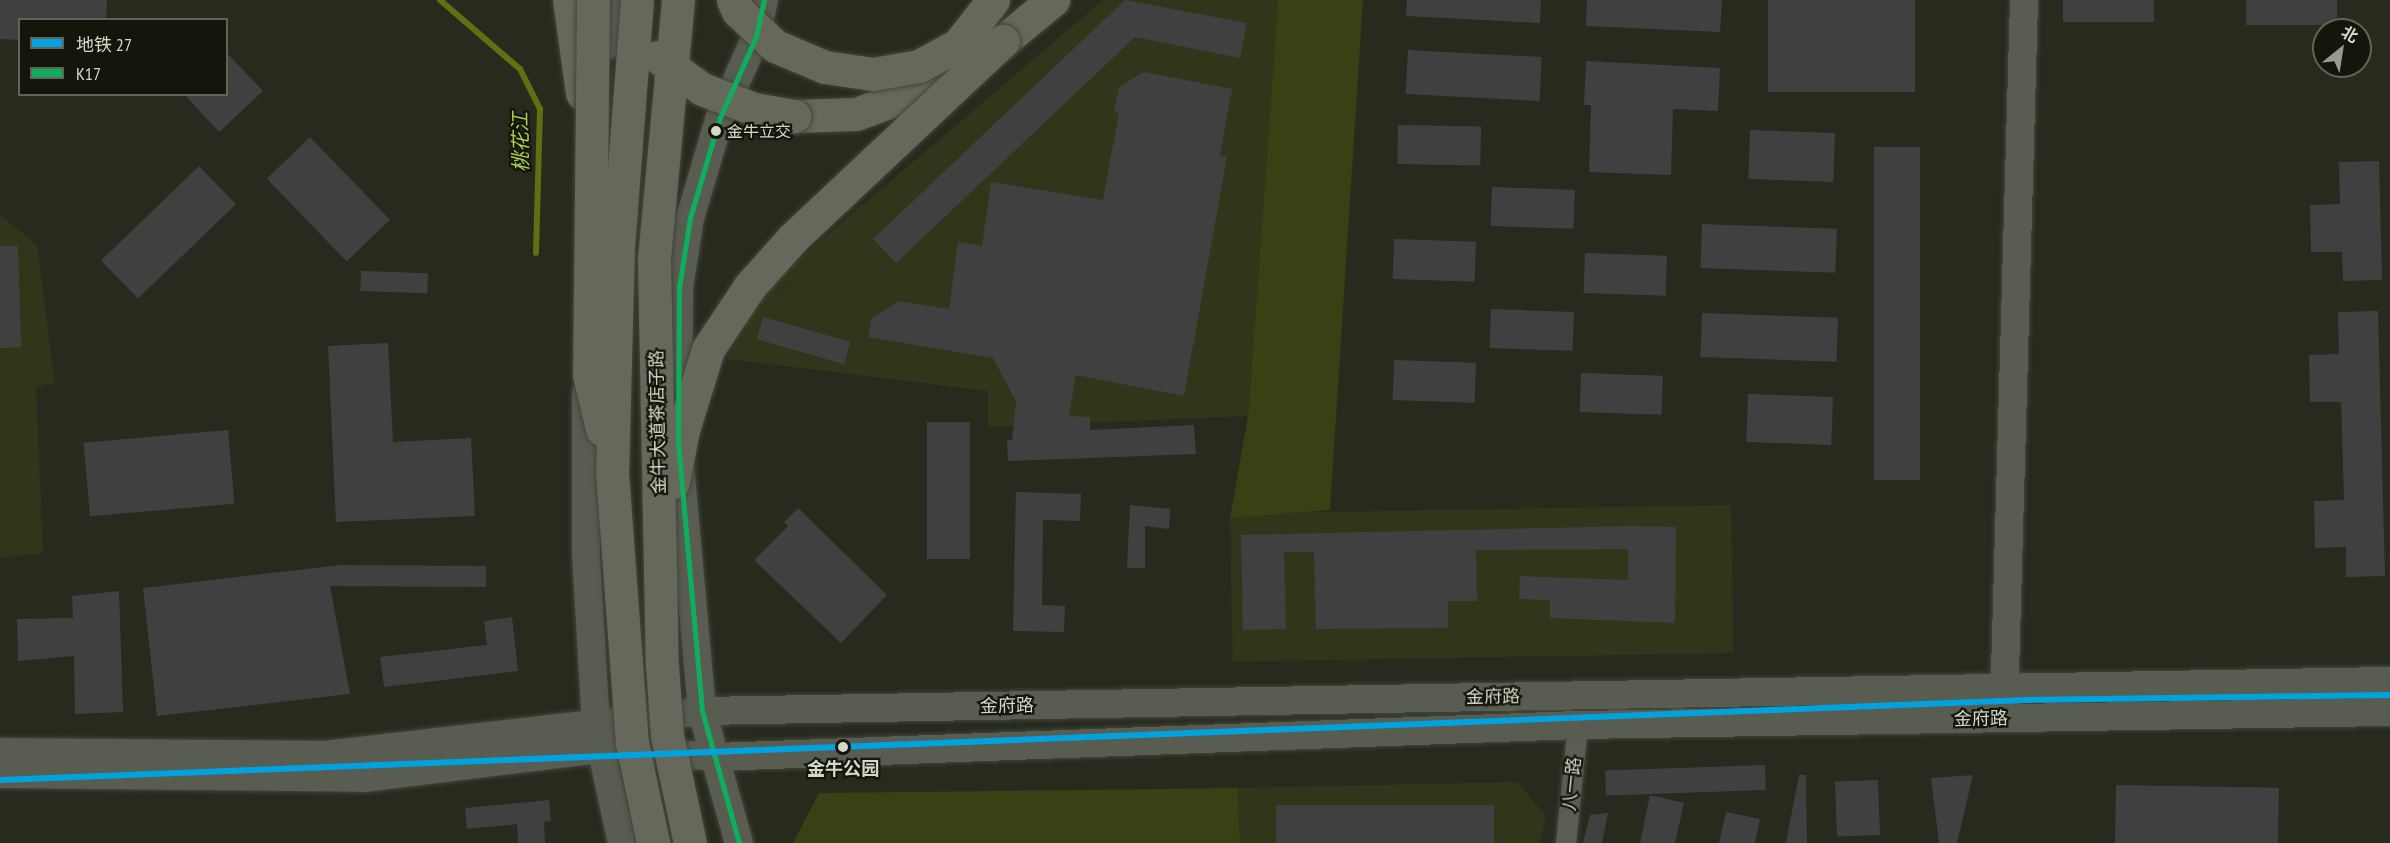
<!DOCTYPE html>
<html>
<head>
<meta charset="utf-8">
<style>
	body { margin:0 }
	#map { position:relative; width:2390px; height:843px; overflow:hidden; background:#272a1d; font-family:"PT Sans Narrow","Noto Sans SC",sans-serif }
	div>[style] { position:absolute }
	.built>* { inset:0; background:#303619; transform-origin:0 0 }
	.green>* { inset:0; background:#384113 }
	.stream>* { height:6px; margin:-3px; padding:0 3px; transform-origin:3px; border-radius:3px; background:#5f6f11 }
	.building>* { inset:0; background:#3f4140; transform-origin:0 0 }
	.roads { filter:drop-shadow(0 0 2px #43453a) drop-shadow(0 0 2px #43453a) }
	.street>* { height:20px; margin:-10px; padding:0 10px; transform-origin:10px; border-radius:10px; background:#5a5d52 }
	.secondary>* { height:28px; margin:-14px; padding:0 14px; transform-origin:14px; border-radius:14px; background:#595c51 }
	.highway>* { height:33px; margin:-16.5px; padding:0 16.5px; transform-origin:16.5px; border-radius:16.5px; background:#65685a }
	.bridges { filter:drop-shadow(0 0 2px #43453a) drop-shadow(0 0 2px #43453a) }
	.highway-bridge>* { height:33px; margin:-16.5px; padding:0 16.5px; transform-origin:16.5px; border-radius:16.5px; background:#65685a }
	.bus-1>* { height:4.5px; margin:-2.25px; padding:0 2.25px; transform-origin:2.25px; border-radius:2.25px; background:#0daf5c }
	.metro-1>* { height:6px; margin:-3px; padding:0 3px; transform-origin:3px; border-radius:3px; background:#00a3e0 }
	.dots>* { width:16px; height:16px; translate:-50% -50%; box-sizing:border-box; border:3px solid #14160b; border-radius:50% }
	span { translate:-50% -50%; white-space:nowrap; text-align:center; line-height:1.15; -webkit-text-stroke:4.5px #14160b; paint-order:stroke }
	.bus-label { font-size:16px; color:#d4d8c9 }
	.left { translate:0 -50%; text-align:left }
	.street-label { font-size:18px; color:#d4d8c9 }
	.stop-label { font-size:18px; color:#d4d8c9; font-weight:700 }
	.water-label { font-size:20px; color:#b2cc52; font-style:italic }
	.legend { position:absolute; left:18px; top:18px; width:210px; height:78px; box-sizing:border-box; background:#14160b; border:2px solid #616457; margin:0; padding:8px 10px; list-style:none; font-size:18px; color:#d4d8c9 }
	.legend li { display:flex; align-items:center; gap:12px; height:30px }
	.legend b { width:30px; border:2px solid #616457 }
	.north { position:absolute; left:2312px; top:18px; width:60px; height:60px; box-sizing:border-box; background:#14160b; border:2px solid #616457; border-radius:50%; rotate:30deg; font-size:16px; font-weight:700; line-height:24px; text-align:center; color:#d4d8c9 }
	.north::after { content:''; display:block; margin:auto; width:21px; height:27px; background:#979b8d; clip-path:polygon(50% 0,100% 100%,50% 72%,0 100%) }
</style>
</head>
<body>
<div id="map">
	<div class="built">
		<i style="clip-path:polygon(1103px 0,1278px 0,1248px 416px,988px 427px,988px 391px,727px 359px,765px 288px)"></i>
		<i style="clip-path:polygon(0 215px,37px 245px,55px 383px,36px 386px,43px 553px,0 558px)"></i>
		<i style="left:1731px;top:505px;width:148px;height:501px;rotate:89deg"></i>
		<i style="clip-path:polygon(1517px 782px,1546px 816px,1540px 843px,1240px 843px,1238px 788px)"></i>
	</div>
	<div class="green">
		<i style="clip-path:polygon(1278px 0,1363px 0,1330px 510px,1230px 518px,1248px 416px)"></i>
		<i style="clip-path:polygon(1238px 788px,1240px 843px,793px 843px,819px 793px)"></i>
	</div>
	<div class="stream">
		<i style="left:440px;top:0;width:106px;rotate:40.8deg"></i>
		<i style="left:520px;top:69px;width:45px;rotate:63.4deg"></i>
		<i style="left:540px;top:109px;width:144px;rotate:91.6deg"></i>
	</div>
	<div class="building">
		<i style="clip-path:polygon(0 0,107px 0,106px 20px,20px 20px,20px 40px,0 39px)"></i>
		<i style="clip-path:polygon(1125px 0,1247px 23px,1240px 58px,1135px 37px,896px 263px,873px 239px)"></i>
		<i style="clip-path:polygon(1407px 0,1541px 0,1540px 23px,1406px 16px)"></i>
		<i style="clip-path:polygon(1587px 0,1722px 0,1720px 32px,1586px 26px)"></i>
		<i style="left:1768px;top:0;width:147px;height:92px"></i>
		<i style="left:2063px;top:0;width:91px;height:22px"></i>
		<i style="left:2246px;top:0;width:91px;height:25px"></i>
		<i style="left:1408px;top:50px;width:134px;height:44px;rotate:3deg"></i>
		<i style="clip-path:polygon(226px 52px,263px 91px,219px 132px,184px 94px,226px 94px)"></i>
		<i style="clip-path:polygon(1586px 61px,1720px 68px,1718px 111px,1673px 109px,1671px 175px,1589px 172px,1591px 105px,1584px 105px)"></i>
		<i style="clip-path:polygon(1144px 72px,1232px 89px,1220px 156px,1227px 157px,1184px 396px,1076px 375px,1069px 416px,1090px 417px,1090px 430px,1194px 425px,1196px 454px,1008px 461px,1007px 440px,1012px 440px,1016px 401px,993px 358px,868px 337px,871px 319px,899px 301px,949px 309px,958px 242px,982px 246px,991px 182px,1103px 200px,1119px 113px,1114px 112px,1119px 87px)"></i>
		<i style="left:1398px;top:125px;width:83px;height:39px;rotate:1deg"></i>
		<i style="left:1750px;top:130px;width:85px;height:49px;rotate:2deg"></i>
		<i style="left:310px;top:137px;width:115px;height:60px;rotate:46deg"></i>
		<i style="left:1874px;top:147px;width:46px;height:333px"></i>
		<i style="clip-path:polygon(2379px 161px,2382px 280px,2343px 281px,2342px 252px,2311px 252px,2310px 205px,2340px 204px,2339px 162px)"></i>
		<i style="left:199px;top:166px;width:53px;height:136px;rotate:46deg"></i>
		<i style="left:1492px;top:187px;width:83px;height:39px;rotate:2deg"></i>
		<i style="left:1702px;top:224px;width:135px;height:44px;rotate:2deg"></i>
		<i style="left:1394px;top:239px;width:82px;height:40px;rotate:2deg"></i>
		<i style="clip-path:polygon(0 246px,18px 246px,21px 347px,0 348px)"></i>
		<i style="left:1585px;top:253px;width:82px;height:40px;rotate:2deg"></i>
		<i style="left:361px;top:271px;width:67px;height:20px;rotate:2deg"></i>
		<i style="left:1491px;top:309px;width:83px;height:39px;rotate:2deg"></i>
		<i style="clip-path:polygon(2378px 311px,2385px 576px,2346px 577px,2346px 547px,2315px 548px,2314px 501px,2344px 500px,2342px 431px,2341px 402px,2310px 402px,2309px 355px,2339px 354px,2338px 312px)"></i>
		<i style="left:1702px;top:313px;width:136px;height:44px;rotate:2deg"></i>
		<i style="left:763px;top:317px;width:91px;height:23px;rotate:16deg"></i>
		<i style="clip-path:polygon(388px 343px,393px 442px,471px 438px,475px 516px,336px 522px,328px 346px)"></i>
		<i style="left:1394px;top:360px;width:82px;height:40px;rotate:2deg"></i>
		<i style="left:1581px;top:373px;width:82px;height:39px;rotate:2deg"></i>
		<i style="left:1748px;top:394px;width:85px;height:48px;rotate:2deg"></i>
		<i style="left:927px;top:422px;width:43px;height:137px"></i>
		<i style="left:228px;top:430px;width:74px;height:145px;rotate:85deg"></i>
		<i style="clip-path:polygon(1016px 492px,1081px 494px,1080px 521px,1043px 520px,1042px 605px,1065px 606px,1064px 632px,1013px 631px)"></i>
		<i style="clip-path:polygon(1130px 505px,1170px 509px,1169px 529px,1145px 526px,1145px 568px,1127px 568px)"></i>
		<i style="clip-path:polygon(798px 508px,887px 595px,841px 643px,754px 560px,788px 526px,784px 522px)"></i>
		<i style="clip-path:polygon(1629px 526px,1676px 527px,1675px 623px,1550px 618px,1550px 600px,1519px 599px,1520px 576px,1628px 580px,1628px 549px,1476px 550px,1477px 601px,1448px 601px,1448px 628px,1316px 629px,1314px 552px,1284px 552px,1286px 629px,1243px 630px,1241px 535px)"></i>
		<i style="clip-path:polygon(340px 565px,486px 566px,486px 587px,330px 586px,350px 694px,157px 716px,143px 588px)"></i>
		<i style="clip-path:polygon(119px 591px,123px 712px,75px 714px,74px 656px,18px 661px,17px 619px,73px 618px,72px 596px)"></i>
		<i style="clip-path:polygon(512px 617px,518px 671px,384px 687px,380px 657px,487px 645px,484px 621px)"></i>
		<i style="left:1765px;top:765px;width:25px;height:160px;rotate:88deg"></i>
		<i style="clip-path:polygon(1799px 775px,1806px 775px,1807px 843px,1786px 843px)"></i>
		<i style="clip-path:polygon(1973px 775px,1957px 843px,1939px 843px,1931px 778px)"></i>
		<i style="left:1878px;top:780px;width:55px;height:43px;rotate:88deg"></i>
		<i style="left:2116px;top:785px;width:163px;height:58px;rotate:1deg"></i>
		<i style="clip-path:polygon(1650px 795px,1684px 803px,1675px 843px,1640px 843px)"></i>
		<i style="clip-path:polygon(549px 800px,551px 821px,544px 822px,545px 843px,518px 843px,517px 824px,467px 829px,465px 808px)"></i>
		<i style="left:1494px;top:805px;width:38px;height:218px;rotate:90deg"></i>
		<i style="clip-path:polygon(1726px 812px,1760px 819px,1755px 843px,1719px 843px)"></i>
		<i style="clip-path:polygon(1608px 813px,1602px 843px,1583px 843px,1590px 815px)"></i>
	</div>
	<div class="roads">
		<div class="street">
			<i style="left:1566px;top:843px;width:119px;rotate:-84.2deg"></i>
		</div>
		<div class="secondary">
			<i style="left:606px;top:46px;width:46px;rotate:-85deg"></i>
			<i style="left:586px;top:394px;width:159px;rotate:90deg"></i>
			<i style="left:586px;top:553px;width:171px;rotate:86.7deg"></i>
			<i style="left:596px;top:724px;width:122px;rotate:77.7deg"></i>
			<i style="left:2004px;top:708px;width:708px;rotate:-88.38deg"></i>
			<i style="left:0;top:752px;width:324px;rotate:0.5deg"></i>
			<i style="left:324px;top:755px;width:381px;rotate:-6.6deg"></i>
			<i style="left:702px;top:711px;width:1688px;rotate:-1.02deg"></i>
			<i style="left:0;top:774px;width:364px;rotate:0.6deg"></i>
			<i style="left:364px;top:778px;width:239px;rotate:-7deg"></i>
			<i style="left:601px;top:749px;width:116px;rotate:3.9deg"></i>
			<i style="left:717px;top:757px;width:862px;rotate:-2.13deg"></i>
			<i style="left:1578px;top:725px;width:812px;rotate:-0.92deg"></i>
			<i style="left:739px;top:843px;width:137px;rotate:-105.7deg"></i>
			<i style="left:702px;top:711px;width:271px;rotate:-95.1deg"></i>
			<i style="left:678px;top:441px;width:153px;rotate:-89.6deg"></i>
			<i style="left:679px;top:288px;width:71px;rotate:-81.1deg"></i>
			<i style="left:690px;top:218px;width:102px;rotate:-73.5deg"></i>
			<i style="left:719px;top:120px;width:91px;rotate:-66deg"></i>
			<i style="left:756px;top:37px;width:38px;rotate:-78deg"></i>
		</div>
		<div class="highway">
			<i style="left:569px;top:0;width:94px;rotate:82deg"></i>
			<i style="left:794px;top:116px;width:62px;rotate:-1.8deg"></i>
			<i style="left:856px;top:114px;width:55px;rotate:-20.1deg"></i>
			<i style="left:908px;top:95px;width:109px;rotate:-29.6deg"></i>
			<i style="left:1003px;top:41px;width:65px;rotate:-39.4deg"></i>
		</div>
	</div>
	<div class="bridges">
		<div class="highway-bridge">
			<i style="left:593px;top:0;width:375px;rotate:90.6deg"></i>
			<i style="left:589px;top:375px;width:56px;rotate:76.5deg"></i>
			<i style="left:637px;top:0;width:248px;rotate:94.4deg"></i>
			<i style="left:618px;top:247px;width:225px;rotate:91.5deg"></i>
			<i style="left:612px;top:472px;width:272px;rotate:85.8deg"></i>
			<i style="left:632px;top:743px;width:102px;rotate:78.1deg"></i>
			<i style="left:678px;top:0;width:260px;rotate:95.3deg"></i>
			<i style="left:654px;top:259px;width:406px;rotate:88.9deg"></i>
			<i style="left:662px;top:665px;width:70px;rotate:85.9deg"></i>
			<i style="left:667px;top:735px;width:110px;rotate:78deg"></i>
			<i style="left:733px;top:0;width:12px;rotate:66deg"></i>
			<i style="left:738px;top:11px;width:51px;rotate:43.4deg"></i>
			<i style="left:775px;top:46px;width:54px;rotate:22.8deg"></i>
			<i style="left:825px;top:67px;width:49px;rotate:8.3deg"></i>
			<i style="left:873px;top:74px;width:47px;rotate:-9.9deg"></i>
			<i style="left:919px;top:66px;width:44px;rotate:-28.3deg"></i>
			<i style="left:958px;top:45px;width:57px;rotate:-52.1deg"></i>
			<i style="left:658px;top:57px;width:54px;rotate:36deg"></i>
			<i style="left:702px;top:89px;width:56px;rotate:21deg"></i>
			<i style="left:754px;top:109px;width:41px;rotate:9.9deg"></i>
			<i style="left:673px;top:482px;width:53px;rotate:-79.1deg"></i>
			<i style="left:683px;top:430px;width:85px;rotate:-72.8deg"></i>
			<i style="left:708px;top:349px;width:76px;rotate:-56.3deg"></i>
			<i style="left:750px;top:286px;width:64px;rotate:-48.1deg"></i>
			<i style="left:793px;top:238px;width:288px;rotate:-43.2deg"></i>
		</div>
	</div>
	<div class="bus-1">
		<i style="left:739px;top:843px;width:137px;rotate:-105.7deg"></i>
		<i style="left:702px;top:711px;width:271px;rotate:-95.1deg"></i>
		<i style="left:678px;top:441px;width:153px;rotate:-89.6deg"></i>
		<i style="left:679px;top:288px;width:71px;rotate:-81.1deg"></i>
		<i style="left:690px;top:218px;width:102px;rotate:-73.5deg"></i>
		<i style="left:719px;top:120px;width:91px;rotate:-66deg"></i>
		<i style="left:756px;top:37px;width:38px;rotate:-78deg"></i>
	</div>
	<div class="metro-1">
		<i style="left:0;top:780px;width:2029px;rotate:-2.26deg"></i>
		<i style="left:2027px;top:700px;width:363px;rotate:-0.8deg"></i>
	</div>
	<div class="dots">
		<i style="left:716px;top:131px;background:#d4d8c9"></i>
		<i style="left:843px;top:747px;background:#d4d8c9"></i>
	</div>
	<div class="bus-label">
		<span class="left" style="left:727px;top:131px">金牛立交</span>
	</div>
	<div class="street-label">
		<span style="left:658px;top:422px;rotate:-91deg">金牛大道茶店子路</span>
		<span style="left:1493px;top:697px;rotate:-1deg">金府路</span>
		<span style="left:1007px;top:706px;rotate:-1deg">金府路</span>
		<span style="left:1981px;top:719px;rotate:-1deg">金府路</span>
		<span style="left:1572px;top:784px;rotate:-84deg">八一路</span>
	</div>
	<div class="stop-label">
		<span style="left:843px;top:769px">金牛公园</span>
	</div>
	<div class="water-label">
		<span style="left:521px;top:142px;rotate:-91deg">桃花江</span>
	</div>
	<ul class="legend">
	<li><b style="height:8px;background:#00a3e0"></b>地铁 27</li>
	<li><b style="height:8px;background:#0daf5c"></b>K17</li>
	</ul>
	<div class="north">北</div>
</div>
</body>
</html>
